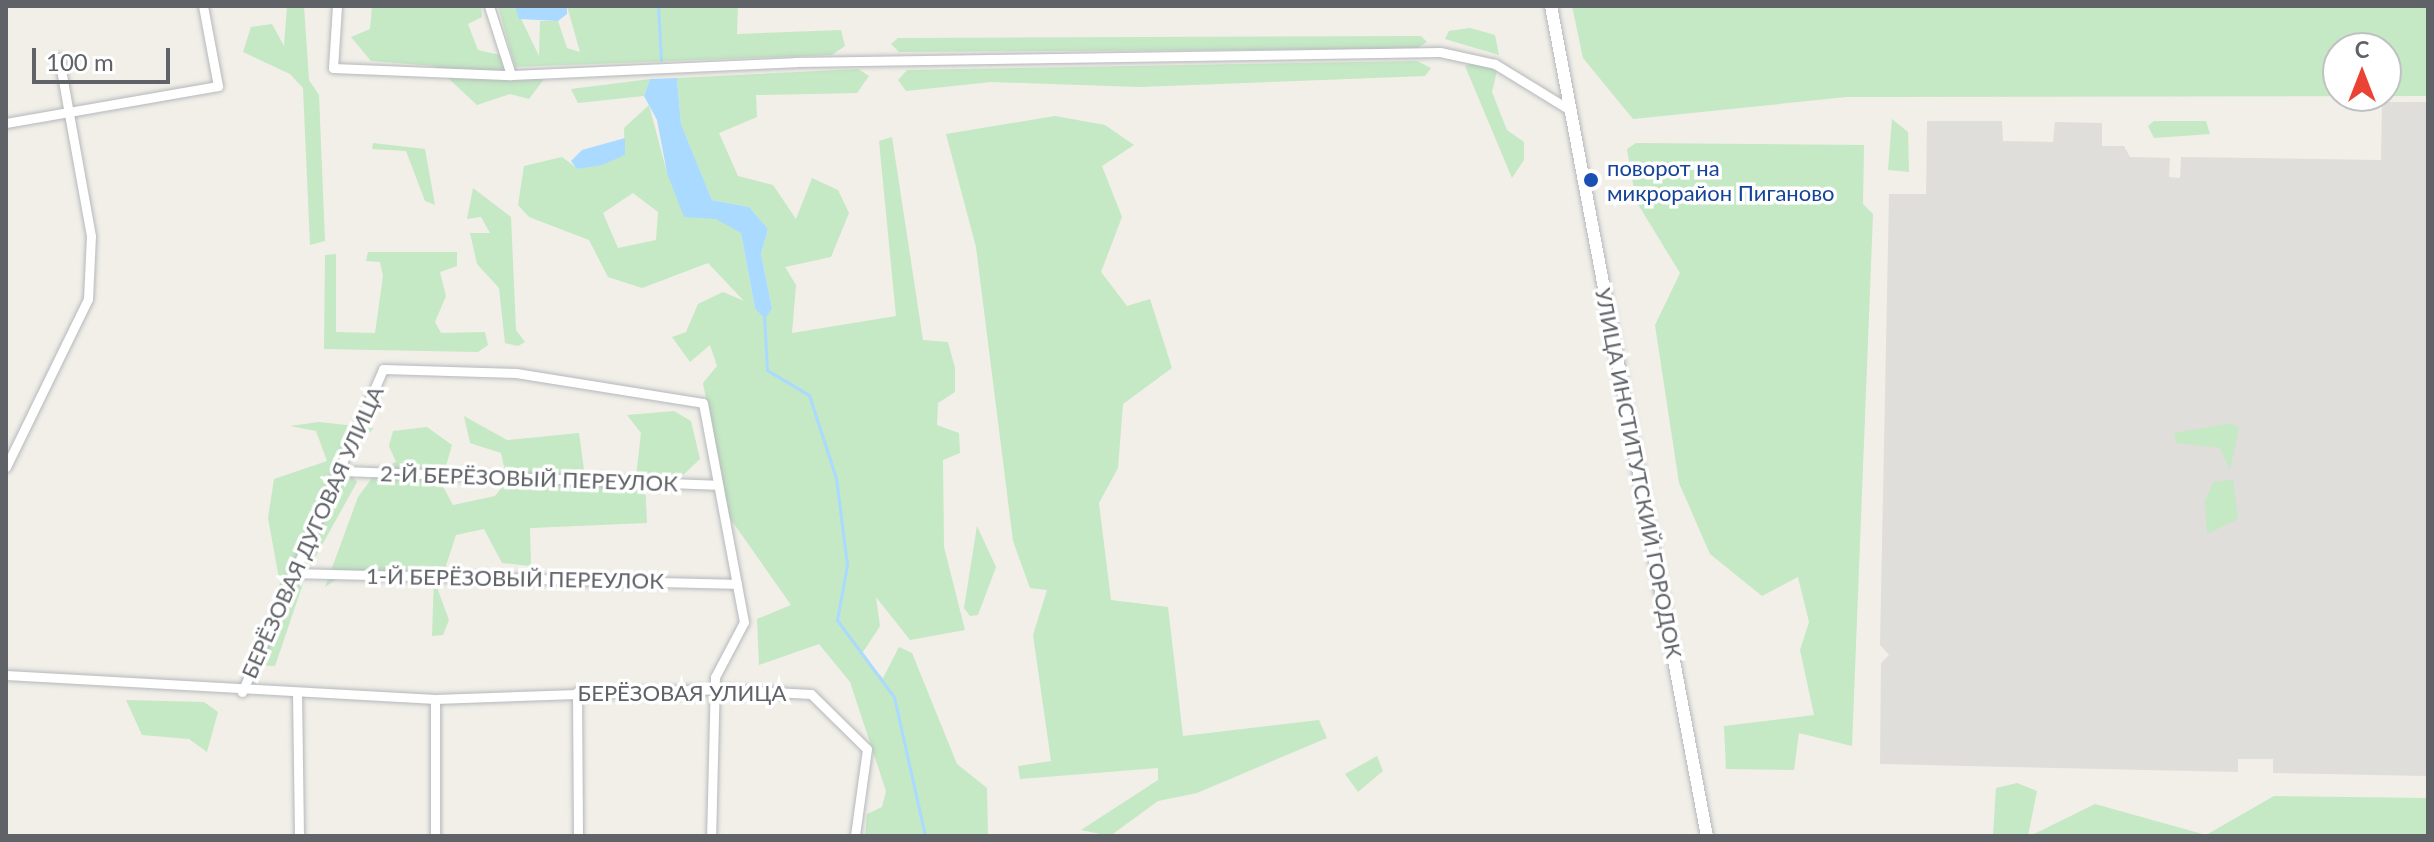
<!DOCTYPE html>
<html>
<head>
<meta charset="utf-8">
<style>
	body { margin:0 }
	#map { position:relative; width:2434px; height:842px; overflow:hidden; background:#f1efe8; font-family:Lato,sans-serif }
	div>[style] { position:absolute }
	.industrial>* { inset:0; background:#e0deda }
	.green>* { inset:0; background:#c5e8c5 }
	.water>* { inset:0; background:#aadaff }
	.stream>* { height:3px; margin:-1.5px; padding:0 1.5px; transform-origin:1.5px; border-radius:1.5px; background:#aadaff }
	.roads { filter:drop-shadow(0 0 2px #b5b8bc) drop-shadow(0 0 2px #b5b8bc) }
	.street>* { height:9px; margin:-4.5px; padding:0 4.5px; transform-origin:4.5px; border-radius:4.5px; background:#fff }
	.secondary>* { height:12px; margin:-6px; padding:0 6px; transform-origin:6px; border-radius:6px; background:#fff }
	.dots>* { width:22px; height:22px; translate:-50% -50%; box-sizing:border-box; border:4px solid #fff; border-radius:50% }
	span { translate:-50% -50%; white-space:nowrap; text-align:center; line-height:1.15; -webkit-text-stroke:7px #fff; paint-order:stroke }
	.transit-label { font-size:22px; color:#164399 }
	.left { translate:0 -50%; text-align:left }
	.street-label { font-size:22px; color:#5f6368 }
	.frame { position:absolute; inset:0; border:8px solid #5f6368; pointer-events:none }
	.north { position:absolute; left:2322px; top:32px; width:80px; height:80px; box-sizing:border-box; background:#fff; border:2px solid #bfc1c3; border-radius:50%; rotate:0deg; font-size:22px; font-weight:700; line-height:32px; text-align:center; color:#5f6368 }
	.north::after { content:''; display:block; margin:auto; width:28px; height:36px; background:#ea4335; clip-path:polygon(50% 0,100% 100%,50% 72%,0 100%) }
	.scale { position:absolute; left:32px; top:48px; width:138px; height:36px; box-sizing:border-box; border:4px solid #5f6368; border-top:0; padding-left:10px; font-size:24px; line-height:28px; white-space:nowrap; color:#5f6368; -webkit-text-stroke:6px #fff; paint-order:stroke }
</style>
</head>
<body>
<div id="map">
	<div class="industrial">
		<i style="clip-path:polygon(2382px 102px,2428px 102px,2428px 776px,2273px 773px,2273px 759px,2238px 759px,2238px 772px,1880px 764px,1881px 663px,1889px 655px,1880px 645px,1889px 194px,1926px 194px,1927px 121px,2002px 121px,2003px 141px,2053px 142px,2055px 122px,2102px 123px,2102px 146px,2124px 146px,2130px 157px,2170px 158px,2169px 177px,2180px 178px,2181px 157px,2381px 160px)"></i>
	</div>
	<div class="green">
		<i style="clip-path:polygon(287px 6px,304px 6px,309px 80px,319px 95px,325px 241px,310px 245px,303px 88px,290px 74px,243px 52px,251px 27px,272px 24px,284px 46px)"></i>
		<i style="clip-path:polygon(372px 6px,481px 6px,482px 17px,468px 24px,478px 50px,500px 55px,509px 79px,544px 79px,529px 99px,510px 94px,477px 105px,435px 66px,371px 61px,351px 37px,370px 29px)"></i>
		<i style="clip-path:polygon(498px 6px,515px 6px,539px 56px,540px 21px,558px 21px,567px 48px,580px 52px,567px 6px,738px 6px,737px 34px,841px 30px,845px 46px,832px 55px,515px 67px)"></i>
		<i style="clip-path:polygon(evenodd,1572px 6px,2428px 6px,2428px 96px,1847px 97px,1633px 119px,1583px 58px,1572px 6px,2338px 48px,2386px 48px,2386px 96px,2338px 96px,2338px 48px)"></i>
		<i style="clip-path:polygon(1470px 28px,1495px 35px,1499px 55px,1445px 39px,1449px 31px)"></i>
		<i style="clip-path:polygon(1421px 36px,1427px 42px,1416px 49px,899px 52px,891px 44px,898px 38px)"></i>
		<i style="clip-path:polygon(1417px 61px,1431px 68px,1425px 76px,1139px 87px,991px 82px,906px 91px,898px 80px,907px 70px)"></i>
		<i style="clip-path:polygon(1472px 62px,1497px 71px,1492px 92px,1507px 130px,1524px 142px,1524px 160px,1512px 178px,1465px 66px)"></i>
		<i style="clip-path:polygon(evenodd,858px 69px,869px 76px,857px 93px,756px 95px,757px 117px,719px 133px,738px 176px,773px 185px,796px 219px,812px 178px,838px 190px,849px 213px,831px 257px,785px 267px,796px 285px,792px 333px,896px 316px,879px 141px,892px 137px,923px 340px,948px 342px,955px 368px,955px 392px,938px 403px,937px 425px,959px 433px,960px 453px,943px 460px,944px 547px,965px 630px,910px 640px,876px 597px,880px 626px,861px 655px,883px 678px,899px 647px,912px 653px,957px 764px,987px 788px,988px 836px,865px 836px,867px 814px,882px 807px,886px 791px,850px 682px,819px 644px,759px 665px,757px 619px,791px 605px,727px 514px,703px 383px,717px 366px,710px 345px,690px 362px,672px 337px,686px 332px,698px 304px,723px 292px,744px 301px,708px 263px,642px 288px,608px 277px,589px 240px,529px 217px,518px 205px,524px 166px,562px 157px,578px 169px,625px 155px,624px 128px,649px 105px,667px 173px,741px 233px,755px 308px,772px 308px,761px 254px,768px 229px,749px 207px,712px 200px,681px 124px,677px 78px,858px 69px,633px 193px,658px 212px,656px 240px,618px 248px,603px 213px,633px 193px)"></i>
		<i style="clip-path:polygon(650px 79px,644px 96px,578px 103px,571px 89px)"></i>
		<i style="clip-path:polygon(1055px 116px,1105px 125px,1134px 145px,1102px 166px,1122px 217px,1101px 272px,1127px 306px,1150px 299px,1172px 368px,1123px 404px,1118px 468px,1099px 503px,1111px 600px,1168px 607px,1183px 736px,1319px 720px,1327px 738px,1197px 793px,1158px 801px,1110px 836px,1081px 830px,1158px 780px,1158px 768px,1020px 779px,1018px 766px,1051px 761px,1033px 635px,1047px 590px,1030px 588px,1013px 541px,976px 247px,946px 134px)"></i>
		<i style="clip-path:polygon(1892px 119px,1908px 132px,1909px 172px,1888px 170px)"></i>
		<i style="clip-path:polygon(2154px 121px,2206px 121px,2210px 134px,2154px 138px,2148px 126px)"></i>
		<i style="clip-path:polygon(373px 143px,425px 149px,435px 205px,425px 201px,406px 151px,372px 149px)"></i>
		<i style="clip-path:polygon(1636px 143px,1864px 145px,1863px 204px,1873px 214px,1852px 746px,1799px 733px,1794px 770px,1726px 769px,1724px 726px,1814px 715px,1800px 650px,1809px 622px,1798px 577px,1762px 596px,1710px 554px,1679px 483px,1655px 325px,1680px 273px,1636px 201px,1627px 149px)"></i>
		<i style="clip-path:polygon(473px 188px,511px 217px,516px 330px,525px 342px,518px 346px,505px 343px,499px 288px,477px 264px,470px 233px,490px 233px,481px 217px,467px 219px)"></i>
		<i style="clip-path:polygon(368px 252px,457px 252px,457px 266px,440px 272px,446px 296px,435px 322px,441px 333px,485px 332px,488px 345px,478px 352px,324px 349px,325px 255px,336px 254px,336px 332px,375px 333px,383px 276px,380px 262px,366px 261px)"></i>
		<i style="clip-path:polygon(674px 411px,691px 421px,700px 459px,680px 478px,645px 482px,647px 523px,530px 528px,531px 566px,502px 563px,484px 529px,456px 535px,438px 590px,449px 620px,443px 635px,432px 636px,434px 576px,341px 576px,325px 587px,358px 497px,378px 470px,396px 462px,389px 446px,393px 431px,427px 427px,452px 445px,441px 483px,453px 505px,495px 496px,507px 480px,501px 453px,470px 443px,464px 416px,507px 440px,579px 433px,585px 477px,636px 477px,641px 433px,627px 415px)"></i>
		<i style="clip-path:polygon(319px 422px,374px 428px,341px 461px,357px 482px,307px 572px,275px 666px,253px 665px,280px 584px,268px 518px,274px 479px,327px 461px,316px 431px,290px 426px)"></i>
		<i style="clip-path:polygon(2232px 423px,2239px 429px,2230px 470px,2220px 448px,2176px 443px,2174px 433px)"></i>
		<i style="clip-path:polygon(2233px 480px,2238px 519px,2207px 534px,2205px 502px,2213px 482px)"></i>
		<i style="clip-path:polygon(977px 526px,996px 567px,978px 615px,970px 616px,964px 608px)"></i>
		<i style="clip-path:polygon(126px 700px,204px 702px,218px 712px,207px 752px,189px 739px,142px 735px)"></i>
		<i style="clip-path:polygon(1377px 756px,1383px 771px,1358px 792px,1345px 774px)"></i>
		<i style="clip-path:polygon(2017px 783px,2037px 791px,2028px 836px,1993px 836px,1996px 788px)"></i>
		<i style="clip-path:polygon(2274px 796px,2428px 798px,2428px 836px,2030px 836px,2095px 804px,2206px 835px)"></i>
	</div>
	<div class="water">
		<i style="clip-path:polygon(515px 6px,567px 6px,567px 14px,558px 21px,519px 19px)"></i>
		<i style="clip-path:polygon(677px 78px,681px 124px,712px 200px,749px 207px,768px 229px,761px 254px,772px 308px,765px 319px,755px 308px,741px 233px,716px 219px,684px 217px,667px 173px,657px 120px,644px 96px,650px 79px)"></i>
		<i style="clip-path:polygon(625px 138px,625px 155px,602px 165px,577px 169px,571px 161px,582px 150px)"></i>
	</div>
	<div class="stream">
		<i style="left:658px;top:6px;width:54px;rotate:86.8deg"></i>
		<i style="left:764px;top:316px;width:54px;rotate:86.8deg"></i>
		<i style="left:767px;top:370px;width:49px;rotate:30.8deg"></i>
		<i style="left:809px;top:395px;width:87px;rotate:72deg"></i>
		<i style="left:836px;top:478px;width:88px;rotate:82.8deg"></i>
		<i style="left:847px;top:565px;width:56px;rotate:100.3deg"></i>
		<i style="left:837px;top:620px;width:96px;rotate:53.5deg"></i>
		<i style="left:894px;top:697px;width:142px;rotate:77.4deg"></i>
	</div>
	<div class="roads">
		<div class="street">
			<i style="left:337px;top:6px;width:62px;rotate:93.7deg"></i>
			<i style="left:333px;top:68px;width:178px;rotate:2.3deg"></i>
			<i style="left:489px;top:6px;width:72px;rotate:72.3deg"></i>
			<i style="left:511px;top:75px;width:284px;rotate:-2.6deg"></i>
			<i style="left:795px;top:62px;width:645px;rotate:-0.89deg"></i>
			<i style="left:1440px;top:52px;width:56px;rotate:12.3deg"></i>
			<i style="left:1495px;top:64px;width:88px;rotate:31.5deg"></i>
			<i style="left:6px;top:123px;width:215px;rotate:-9.9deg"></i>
			<i style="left:218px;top:86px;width:81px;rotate:-100.6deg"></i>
			<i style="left:6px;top:467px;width:187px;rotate:-64deg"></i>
			<i style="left:88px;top:299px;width:63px;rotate:-87.3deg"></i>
			<i style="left:91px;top:236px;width:181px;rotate:-100.2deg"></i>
			<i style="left:340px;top:471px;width:378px;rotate:2.1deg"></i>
			<i style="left:294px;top:573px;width:443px;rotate:1.4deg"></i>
			<i style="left:6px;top:675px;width:430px;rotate:3.2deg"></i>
			<i style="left:435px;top:699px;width:281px;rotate:-2deg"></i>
			<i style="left:716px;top:689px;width:95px;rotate:3deg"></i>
			<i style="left:811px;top:694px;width:78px;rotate:44.5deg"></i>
			<i style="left:867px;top:749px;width:88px;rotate:97.9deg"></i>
			<i style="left:242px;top:692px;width:352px;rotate:-66.4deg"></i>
			<i style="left:383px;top:369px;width:133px;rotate:1.7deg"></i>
			<i style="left:516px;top:373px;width:189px;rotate:9.1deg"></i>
			<i style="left:703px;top:403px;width:223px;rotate:79.4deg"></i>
			<i style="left:744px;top:622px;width:62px;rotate:117.8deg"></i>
			<i style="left:715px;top:677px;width:159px;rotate:91.4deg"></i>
			<i style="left:297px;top:692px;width:144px;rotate:89.2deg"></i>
			<i style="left:577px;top:692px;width:144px;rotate:89.6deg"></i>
			<i style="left:435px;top:836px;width:137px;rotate:-90deg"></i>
		</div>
		<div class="secondary">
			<i style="left:1551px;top:6px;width:845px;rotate:79.36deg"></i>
		</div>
	</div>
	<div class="dots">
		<i style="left:1591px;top:180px;background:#1a4fb4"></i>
	</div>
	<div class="transit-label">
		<span class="left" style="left:1607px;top:180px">поворот на<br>микрорайон Пиганово</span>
	</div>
	<div class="street-label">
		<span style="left:1639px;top:473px;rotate:79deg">УЛИЦА ИНСТИТУТСКИЙ ГОРОДОК</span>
		<span style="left:529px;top:478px;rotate:2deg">2-Й БЕРЁЗОВЫЙ ПЕРЕУЛОК</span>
		<span style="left:312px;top:532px;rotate:-66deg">БЕРЁЗОВАЯ ДУГОВАЯ УЛИЦА</span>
		<span style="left:515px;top:578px;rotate:1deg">1-Й БЕРЁЗОВЫЙ ПЕРЕУЛОК</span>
		<span style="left:682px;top:693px">БЕРЁЗОВАЯ УЛИЦА</span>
	</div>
	<div class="frame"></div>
	<div class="north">С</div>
	<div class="scale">100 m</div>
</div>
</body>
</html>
